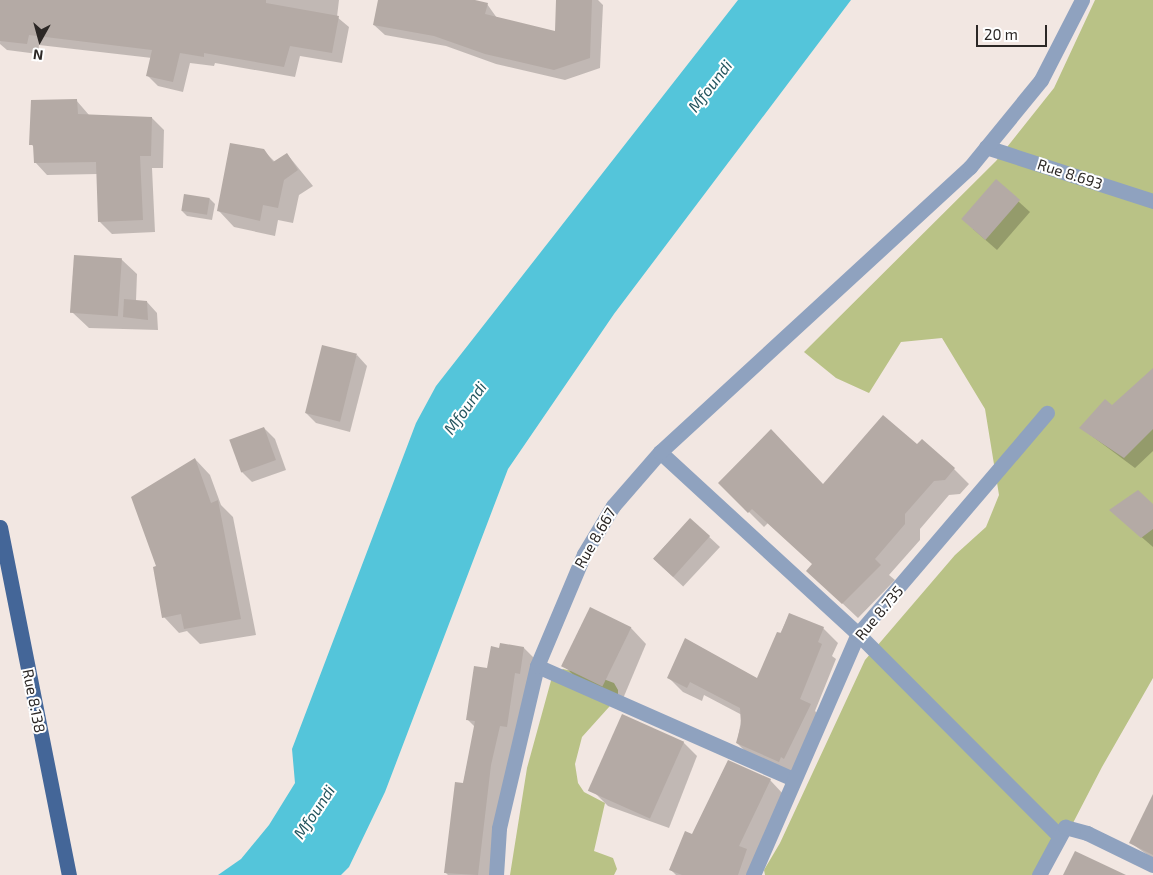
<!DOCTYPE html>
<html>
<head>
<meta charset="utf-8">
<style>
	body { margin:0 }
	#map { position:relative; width:1153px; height:875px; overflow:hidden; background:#f2e7e2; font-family:"Exo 2",sans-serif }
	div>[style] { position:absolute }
	.green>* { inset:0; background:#b9c286 }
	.water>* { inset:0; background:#54c5da }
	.shadow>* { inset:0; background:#0003; transform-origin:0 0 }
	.building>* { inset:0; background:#b4aaa5; transform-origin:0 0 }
	.street>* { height:15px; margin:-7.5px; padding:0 7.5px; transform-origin:7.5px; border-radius:7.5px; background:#8fa2bf }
	.primary>* { height:15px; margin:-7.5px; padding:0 7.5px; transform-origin:7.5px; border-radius:7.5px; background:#446698 }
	span { translate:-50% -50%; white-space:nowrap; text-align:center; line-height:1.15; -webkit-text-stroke:4px #fff; paint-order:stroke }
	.street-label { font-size:15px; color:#2c2826 }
	.water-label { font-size:16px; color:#25565f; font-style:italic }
	.north { position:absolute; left:15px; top:15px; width:50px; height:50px; -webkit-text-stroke:4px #fff; paint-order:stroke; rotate:187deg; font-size:14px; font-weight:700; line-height:20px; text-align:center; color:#2c2826 }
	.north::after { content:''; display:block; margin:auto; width:18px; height:22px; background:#2c2826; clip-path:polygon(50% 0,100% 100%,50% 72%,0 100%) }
	.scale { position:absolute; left:976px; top:25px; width:71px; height:22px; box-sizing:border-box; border:2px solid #2c2826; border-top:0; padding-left:6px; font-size:15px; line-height:18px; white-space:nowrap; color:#2c2826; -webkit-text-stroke:4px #fff; paint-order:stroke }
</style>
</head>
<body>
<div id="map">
	<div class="green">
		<i style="clip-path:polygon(1095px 0,1153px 0,1153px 678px,1102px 767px,1046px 875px,765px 875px,764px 870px,780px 843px,865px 660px,955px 555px,986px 527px,999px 495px,985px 409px,942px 338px,901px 342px,869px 393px,836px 378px,804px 352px,996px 161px,1054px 88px)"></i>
		<i style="clip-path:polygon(563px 669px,598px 677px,614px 683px,618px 690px,618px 697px,582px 737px,575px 764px,578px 783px,584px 792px,605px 803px,594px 851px,613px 858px,617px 869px,614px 875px,510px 875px,527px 768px,552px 677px)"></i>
	</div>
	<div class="water">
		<i style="clip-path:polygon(738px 0,851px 0,614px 314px,508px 469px,385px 792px,349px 867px,341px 875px,218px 875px,241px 859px,269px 825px,295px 783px,292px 749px,416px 423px,436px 386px)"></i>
	</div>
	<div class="shadow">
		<i style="clip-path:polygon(1px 0,339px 0,337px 17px,349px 27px,342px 63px,300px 56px,295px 77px,215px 63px,214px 66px,190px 63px,183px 92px,158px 86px,148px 76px,152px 58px,39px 45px,38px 54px,7px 50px,0 44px)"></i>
		<i style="clip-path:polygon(379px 0,470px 0,487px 4px,497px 18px,556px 33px,557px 0,598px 0,603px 5px,600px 68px,565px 80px,496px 64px,446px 46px,385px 35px,374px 25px)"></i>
		<i style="clip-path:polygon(76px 100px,89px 115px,152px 118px,164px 130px,163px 168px,152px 168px,155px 232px,112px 234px,100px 222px,98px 174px,47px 175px,35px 162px,35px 148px,31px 144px)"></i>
		<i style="clip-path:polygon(263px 150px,275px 162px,287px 154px,313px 186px,299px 195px,293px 223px,278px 220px,275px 236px,234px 227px,219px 211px)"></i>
		<i style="clip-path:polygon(996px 181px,1030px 212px,997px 250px,973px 229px)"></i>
		<i style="clip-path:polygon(185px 195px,210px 199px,215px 204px,212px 220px,187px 216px,182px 211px)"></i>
		<i style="clip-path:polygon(121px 259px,137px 274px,136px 301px,147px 302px,157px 313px,158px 330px,89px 328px,73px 313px)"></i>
		<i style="clip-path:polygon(357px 355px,367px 366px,350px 432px,316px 423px,306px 413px)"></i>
		<i style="clip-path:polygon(1153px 380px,1153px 451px,1135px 468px,1081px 428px)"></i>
		<i style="clip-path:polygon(264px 428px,275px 439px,286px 470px,252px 482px,241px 471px)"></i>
		<i style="clip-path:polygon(917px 446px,954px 469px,969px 484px,960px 494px,949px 495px,920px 529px,920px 540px,889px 575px,895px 580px,858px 618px,808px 571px,813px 564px,768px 523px,764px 527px,720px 483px,824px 485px)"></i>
		<i style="clip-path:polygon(195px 459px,210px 475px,221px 505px,233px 517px,256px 635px,200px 644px,187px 631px,179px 633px,164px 617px,157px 567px)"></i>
		<i style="clip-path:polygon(1153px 506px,1153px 547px,1122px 520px)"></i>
		<i style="left:690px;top:519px;width:41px;height:54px;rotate:43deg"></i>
		<i style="clip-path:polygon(590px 609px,631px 628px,646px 644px,622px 701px,582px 683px,566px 668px)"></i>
		<i style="clip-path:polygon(789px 615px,823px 628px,838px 643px,832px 656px,836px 659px,815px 711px,824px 720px,793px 776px,751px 757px,737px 743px,742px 715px,704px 695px,702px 701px,683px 692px,669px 678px,758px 680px)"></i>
		<i style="clip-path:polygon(524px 648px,539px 663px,494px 875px,448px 875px,445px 872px,475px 727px,467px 719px,500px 649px)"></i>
		<i style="clip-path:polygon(683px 742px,697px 756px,669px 828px,608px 806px,595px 793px)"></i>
		<i style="clip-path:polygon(770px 780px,785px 796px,759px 875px,676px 875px,670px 869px,693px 836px)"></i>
		<i style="clip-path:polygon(1153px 807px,1153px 859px,1131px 843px)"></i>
	</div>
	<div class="building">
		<i style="clip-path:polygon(0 0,266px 0,266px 3px,339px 16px,332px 53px,290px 46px,284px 67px,204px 53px,204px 57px,180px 53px,173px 82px,146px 76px,152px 50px,29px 35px,27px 44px,0 41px)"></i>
		<i style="clip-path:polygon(378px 0,475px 0,488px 3px,485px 14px,555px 31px,556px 0,592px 0,590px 58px,554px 70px,485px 54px,434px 36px,373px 25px)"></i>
		<i style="clip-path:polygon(77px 99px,78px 114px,152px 117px,151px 156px,140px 156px,143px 220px,98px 222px,96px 162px,34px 163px,33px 145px,29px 145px,31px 100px)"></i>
		<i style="clip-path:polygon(230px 143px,264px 149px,273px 162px,287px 153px,298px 170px,284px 180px,278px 208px,263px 205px,260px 221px,217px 211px)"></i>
		<i style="left:996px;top:179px;width:32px;height:53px;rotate:41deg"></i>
		<i style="left:184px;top:194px;width:26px;height:17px;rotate:9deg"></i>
		<i style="left:74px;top:255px;width:48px;height:58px;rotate:4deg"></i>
		<i style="clip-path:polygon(124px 299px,147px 301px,148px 320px,123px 317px)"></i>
		<i style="left:322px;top:345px;width:36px;height:70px;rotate:14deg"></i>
		<i style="clip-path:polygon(1153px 368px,1153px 429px,1124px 458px,1079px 428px,1105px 399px,1112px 405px)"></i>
		<i style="clip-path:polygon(883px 415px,917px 444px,922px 439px,955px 468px,945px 480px,934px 481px,905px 514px,905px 524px,875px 559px,881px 565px,842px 604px,806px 571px,812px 564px,752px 509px,748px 513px,718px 483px,771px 429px,823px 484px)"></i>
		<i style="left:264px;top:427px;width:35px;height:37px;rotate:70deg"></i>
		<i style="clip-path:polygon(195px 458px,211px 503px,218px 500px,241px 619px,184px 629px,181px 614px,162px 618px,153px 567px,156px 566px,131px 497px)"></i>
		<i style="clip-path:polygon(1138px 490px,1153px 504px,1153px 529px,1141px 538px,1109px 510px)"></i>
		<i style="left:690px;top:518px;width:27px;height:55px;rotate:42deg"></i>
		<i style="left:590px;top:607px;width:46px;height:66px;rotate:26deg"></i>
		<i style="clip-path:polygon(789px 613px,824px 627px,818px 642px,822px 644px,800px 699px,811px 704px,784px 759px,781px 757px,779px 762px,736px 743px,741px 725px,740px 708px,690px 682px,687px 688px,667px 678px,685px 638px,757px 678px,777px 632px,781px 633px)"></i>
		<i style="clip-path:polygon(500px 643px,524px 647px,520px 674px,515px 673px,507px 727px,500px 726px,491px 765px,478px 875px,444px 873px,455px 782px,463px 783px,475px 721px,466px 720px,474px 666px,487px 668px,491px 646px,499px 648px)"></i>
		<i style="left:622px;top:714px;width:68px;height:84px;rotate:24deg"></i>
		<i style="clip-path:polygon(728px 760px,771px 779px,739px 846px,747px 849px,738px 875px,682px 875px,669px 870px,685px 831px,692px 834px)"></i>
		<i style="clip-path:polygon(1153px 794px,1153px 855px,1129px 843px)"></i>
		<i style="clip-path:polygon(1075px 851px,1126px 875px,1063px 875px)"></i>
	</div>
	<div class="street">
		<i style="left:986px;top:147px;width:176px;rotate:17.9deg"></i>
		<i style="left:660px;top:452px;width:269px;rotate:42.6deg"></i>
		<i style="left:858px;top:634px;width:284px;rotate:45.1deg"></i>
		<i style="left:537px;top:666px;width:280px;rotate:23.8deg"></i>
		<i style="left:496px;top:875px;width:47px;rotate:-86.3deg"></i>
		<i style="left:499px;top:828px;width:166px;rotate:-76.8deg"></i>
		<i style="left:537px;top:666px;width:121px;rotate:-67.2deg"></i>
		<i style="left:584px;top:554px;width:56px;rotate:-58.9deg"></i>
		<i style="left:613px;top:506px;width:72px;rotate:-49deg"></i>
		<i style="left:660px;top:452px;width:421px;rotate:-42.6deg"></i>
		<i style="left:970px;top:167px;width:112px;rotate:-50.8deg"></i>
		<i style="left:1041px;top:80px;width:90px;rotate:-62.9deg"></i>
		<i style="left:753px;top:875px;width:263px;rotate:-66.5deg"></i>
		<i style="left:858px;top:634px;width:291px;rotate:-49.5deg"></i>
		<i style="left:1039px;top:875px;width:55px;rotate:-61.6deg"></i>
		<i style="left:1065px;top:827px;width:23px;rotate:15deg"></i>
		<i style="left:1087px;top:833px;width:73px;rotate:25.9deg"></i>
	</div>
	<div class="primary">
		<i style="left:0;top:527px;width:355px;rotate:78.8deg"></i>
	</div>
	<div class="street-label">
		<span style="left:1070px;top:174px;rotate:18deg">Rue 8.693</span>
		<span style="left:595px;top:538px;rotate:-60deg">Rue 8.667</span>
		<span style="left:879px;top:613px;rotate:-50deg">Rue 8.735</span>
		<span style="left:34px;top:701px;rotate:79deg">Rue 8.138</span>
	</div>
	<div class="water-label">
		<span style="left:710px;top:86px;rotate:-52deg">Mfoundi</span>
		<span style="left:465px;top:408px;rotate:-54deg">Mfoundi</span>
		<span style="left:314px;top:812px;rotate:-56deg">Mfoundi</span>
	</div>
	<div class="north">N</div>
	<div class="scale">20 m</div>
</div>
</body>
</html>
